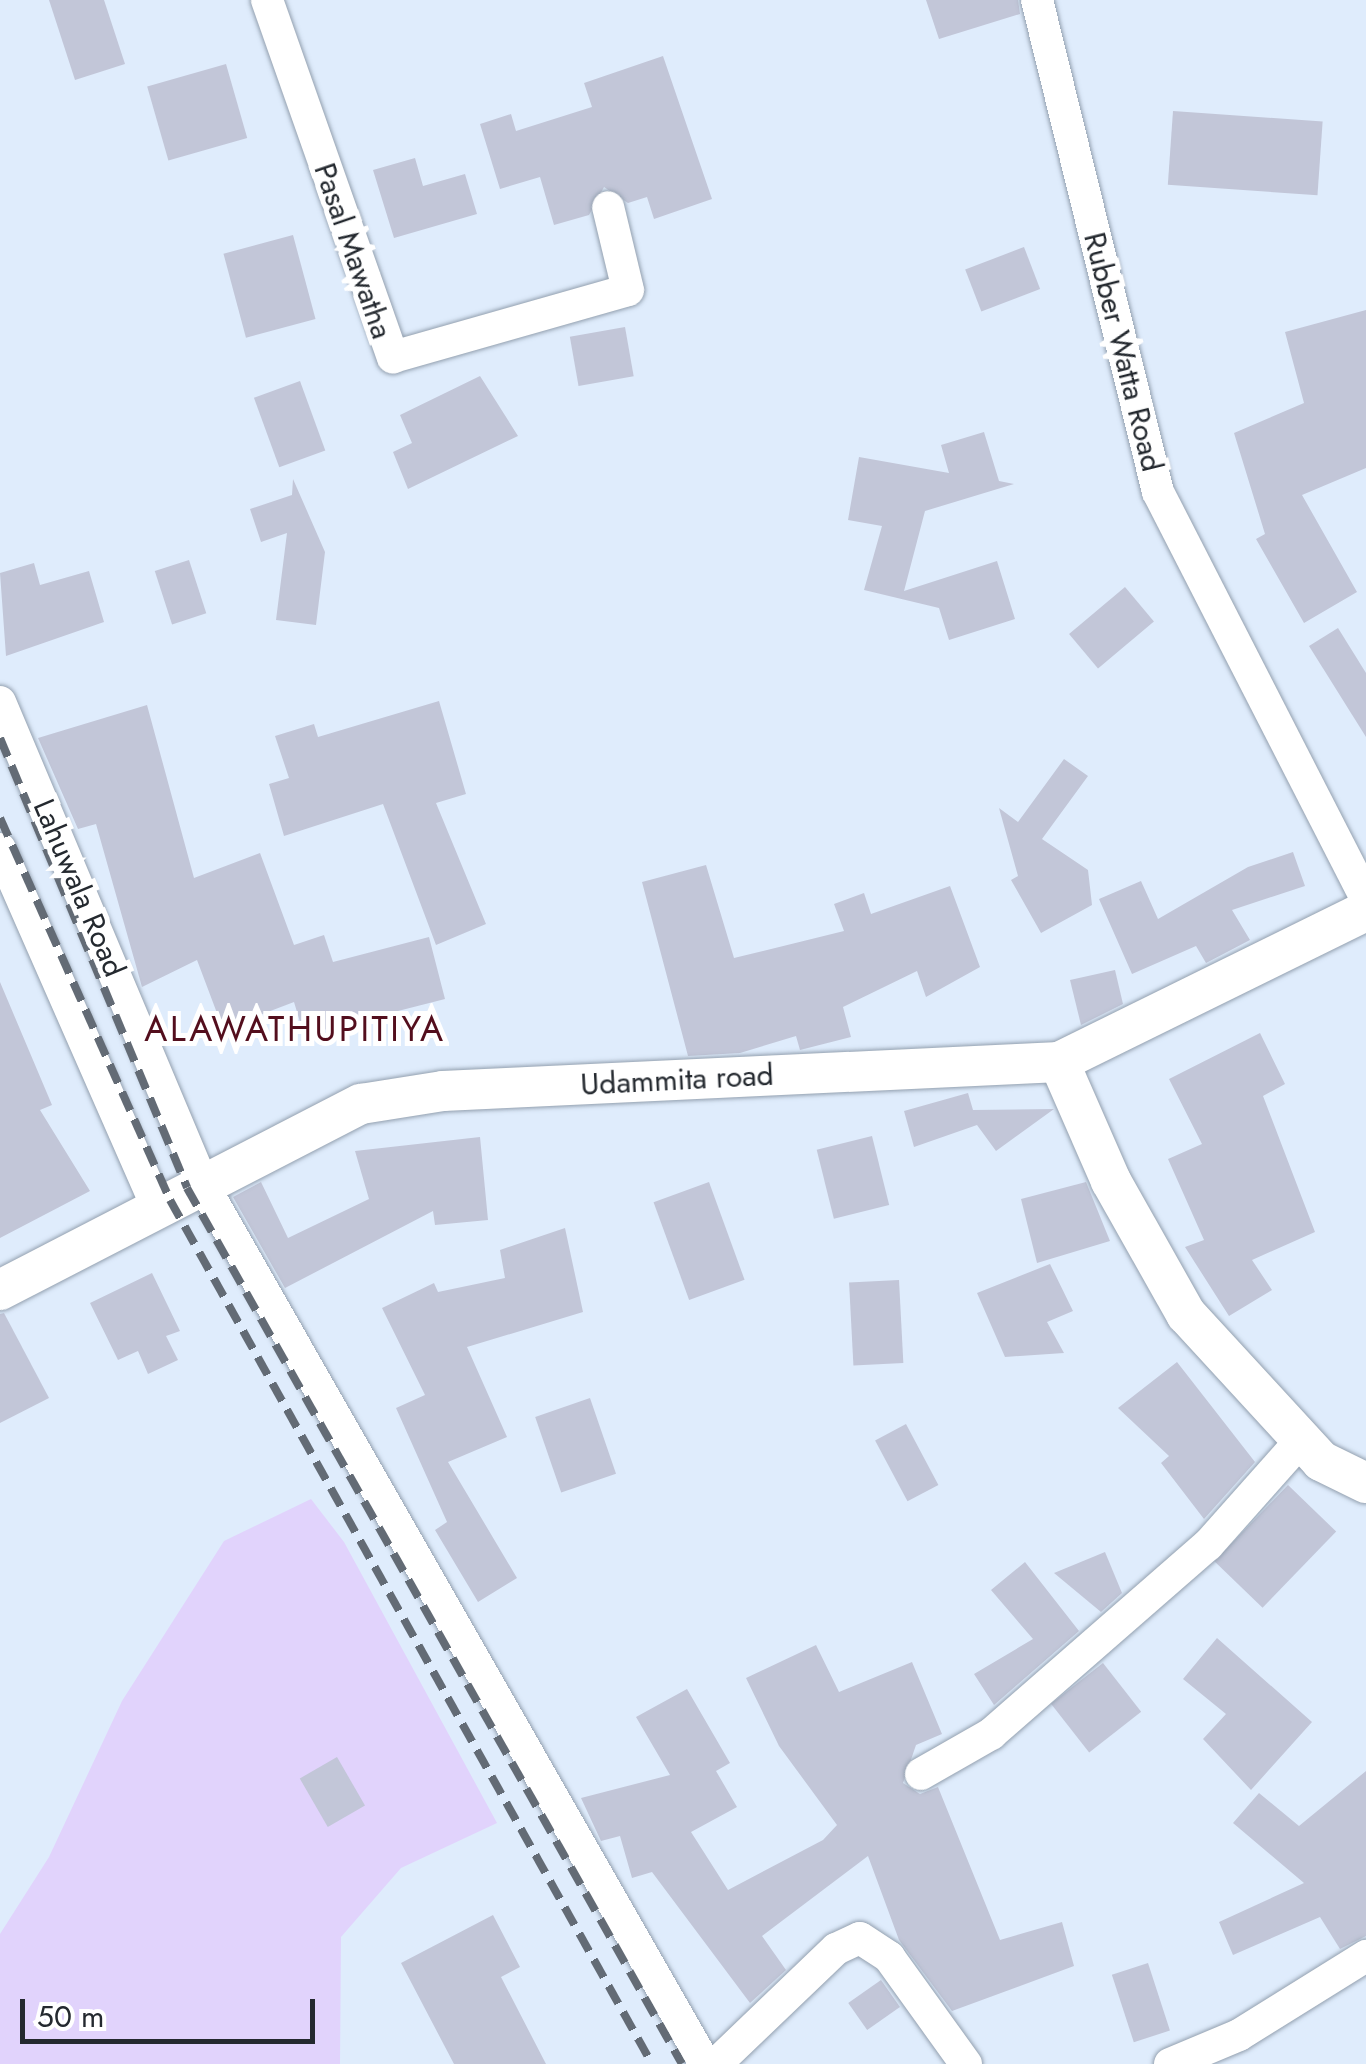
<!DOCTYPE html>
<html>
<head>
<meta charset="utf-8">
<style>
	body { margin:0 }
	#map { position:relative; width:1366px; height:2064px; overflow:hidden; background:#dfecfc; font-family:Jost,sans-serif }
	div>[style] { position:absolute }
	.green>* { inset:0; background:#e1d3fc }
	.building>* { inset:0; background:#c2c6d8; transform-origin:0 0 }
	.roads { filter:drop-shadow(0 0 2px #93a0af) drop-shadow(0 0 2px #93a0af) }
	.minor>* { height:32px; margin:-16px; padding:0 16px; transform-origin:16px; border-radius:16px; background:#fff }
	.tertiary>* { height:40px; margin:-20px; padding:0 20px; transform-origin:20px; border-radius:20px; background:#fff }
	.rail>* { height:8px; margin-top:-4px; transform-origin:0; background:repeating-linear-gradient(90deg,#636b75 0 20px,transparent 0 30px) }
	span { translate:-50% -50%; white-space:nowrap; text-align:center; line-height:1.15; -webkit-text-stroke:10px #fff; paint-order:stroke }
	.street-label { font-size:30px; color:#24292f }
	.quarter-label { font-size:35px; color:#530e1d; letter-spacing:2.5px }
	.scale { position:absolute; left:20px; top:1999px; width:295px; height:45px; box-sizing:border-box; border:5px solid #24292f; border-top:0; padding-left:12px; font-size:30px; line-height:35px; white-space:nowrap; color:#24292f; -webkit-text-stroke:8px #fff; paint-order:stroke }
</style>
</head>
<body>
<div id="map">
	<div class="green">
		<i style="clip-path:polygon(311px 1499px,344px 1542px,497px 1823px,401px 1868px,341px 1937px,340px 2064px,0 2064px,0 1934px,49px 1857px,122px 1701px,224px 1541px)"></i>
	</div>
	<div class="building">
		<i style="clip-path:polygon(49px 0,104px 0,125px 64px,75px 80px)"></i>
		<i style="clip-path:polygon(926px 0,1018px 0,1020px 14px,939px 39px)"></i>
		<i style="clip-path:polygon(663px 56px,712px 199px,654px 219px,647px 197px,628px 203px,604px 187px,589px 215px,554px 225px,540px 177px,500px 189px,480px 124px,511px 114px,516px 131px,592px 107px,584px 83px)"></i>
		<i style="left:226px;top:64px;width:77px;height:82px;rotate:74deg"></i>
		<i style="left:1173px;top:111px;width:150px;height:74px;rotate:4deg"></i>
		<i style="clip-path:polygon(415px 158px,423px 186px,465px 174px,477px 214px,394px 238px,373px 170px)"></i>
		<i style="left:293px;top:235px;width:87px;height:72px;rotate:75deg"></i>
		<i style="left:1024px;top:247px;width:45px;height:63px;rotate:69deg"></i>
		<i style="clip-path:polygon(1366px 310px,1366px 468px,1302px 495px,1357px 592px,1304px 623px,1256px 539px,1265px 534px,1234px 433px,1304px 403px,1285px 332px)"></i>
		<i style="left:625px;top:327px;width:50px;height:56px;rotate:80deg"></i>
		<i style="clip-path:polygon(480px 376px,518px 436px,408px 489px,393px 452px,412px 443px,400px 415px)"></i>
		<i style="left:300px;top:381px;width:74px;height:49px;rotate:70deg"></i>
		<i style="clip-path:polygon(984px 432px,999px 481px,1014px 484px,925px 511px,904px 591px,997px 561px,1015px 619px,949px 640px,939px 608px,864px 590px,882px 526px,848px 520px,859px 457px,949px 473px,941px 445px)"></i>
		<i style="clip-path:polygon(293px 479px,325px 552px,316px 625px,276px 620px,287px 533px,261px 542px,250px 509px,292px 495px)"></i>
		<i style="left:189px;top:560px;width:56px;height:36px;rotate:72deg"></i>
		<i style="clip-path:polygon(34px 563px,40px 585px,89px 571px,104px 622px,6px 656px,0 573px)"></i>
		<i style="left:1125px;top:587px;width:45px;height:73px;rotate:50deg"></i>
		<i style="clip-path:polygon(1338px 628px,1366px 673px,1366px 737px,1309px 646px)"></i>
		<i style="clip-path:polygon(439px 701px,466px 794px,436px 803px,486px 924px,436px 945px,383px 804px,284px 836px,269px 784px,289px 778px,275px 736px,314px 724px,318px 737px)"></i>
		<i style="clip-path:polygon(147px 705px,194px 878px,260px 853px,294px 945px,324px 935px,333px 962px,429px 937px,445px 999px,304px 1035px,294px 1002px,223px 1029px,197px 960px,142px 987px,96px 824px,78px 829px,38px 738px)"></i>
		<i style="clip-path:polygon(1064px 759px,1088px 776px,1042px 839px,1088px 870px,1092px 905px,1041px 933px,1011px 880px,1018px 876px,999px 808px,1018px 822px)"></i>
		<i style="clip-path:polygon(1293px 852px,1305px 886px,1232px 910px,1250px 940px,1206px 963px,1196px 946px,1132px 974px,1099px 899px,1141px 881px,1158px 919px,1248px 867px)"></i>
		<i style="clip-path:polygon(706px 865px,734px 958px,844px 931px,834px 904px,864px 893px,871px 914px,950px 886px,980px 967px,926px 997px,917px 971px,843px 1007px,851px 1037px,800px 1050px,796px 1036px,740px 1053px,688px 1056px,642px 882px)"></i>
		<i style="clip-path:polygon(1115px 970px,1123px 1004px,1081px 1025px,1070px 980px)"></i>
		<i style="clip-path:polygon(0 982px,52px 1105px,40px 1110px,90px 1191px,0 1238px)"></i>
		<i style="clip-path:polygon(1260px 1033px,1285px 1084px,1263px 1096px,1315px 1232px,1252px 1260px,1272px 1290px,1229px 1316px,1185px 1247px,1204px 1240px,1168px 1159px,1202px 1144px,1169px 1079px)"></i>
		<i style="clip-path:polygon(968px 1093px,973px 1110px,1054px 1109px,996px 1151px,977px 1125px,914px 1147px,904px 1111px)"></i>
		<i style="left:872px;top:1136px;width:71px;height:57px;rotate:76deg"></i>
		<i style="clip-path:polygon(480px 1137px,488px 1220px,435px 1225px,433px 1211px,285px 1288px,233px 1197px,261px 1182px,288px 1238px,369px 1199px,355px 1151px)"></i>
		<i style="left:709px;top:1182px;width:104px;height:59px;rotate:70deg"></i>
		<i style="clip-path:polygon(1086px 1182px,1110px 1241px,1037px 1263px,1021px 1199px)"></i>
		<i style="clip-path:polygon(565px 1228px,583px 1312px,467px 1347px,507px 1437px,448px 1462px,517px 1578px,478px 1602px,435px 1530px,447px 1522px,396px 1408px,425px 1395px,382px 1308px,434px 1283px,438px 1292px,505px 1278px,500px 1250px)"></i>
		<i style="clip-path:polygon(1050px 1264px,1073px 1311px,1047px 1322px,1064px 1353px,1005px 1357px,977px 1293px)"></i>
		<i style="clip-path:polygon(152px 1273px,180px 1331px,166px 1336px,178px 1360px,148px 1374px,138px 1351px,118px 1360px,90px 1303px)"></i>
		<i style="left:899px;top:1280px;width:83px;height:50px;rotate:87deg"></i>
		<i style="clip-path:polygon(4px 1313px,49px 1398px,0 1423px,0 1314px)"></i>
		<i style="clip-path:polygon(1177px 1362px,1255px 1462px,1204px 1519px,1161px 1463px,1169px 1456px,1118px 1408px)"></i>
		<i style="left:590px;top:1398px;width:80px;height:58px;rotate:71deg"></i>
		<i style="left:906px;top:1424px;width:69px;height:35px;rotate:62deg"></i>
		<i style="left:1288px;top:1485px;width:67px;height:106px;rotate:44deg"></i>
		<i style="clip-path:polygon(1105px 1552px,1122px 1593px,1101px 1612px,1054px 1573px)"></i>
		<i style="clip-path:polygon(1025px 1562px,1079px 1631px,994px 1705px,974px 1674px,1033px 1639px,991px 1590px)"></i>
		<i style="clip-path:polygon(1217px 1638px,1312px 1722px,1251px 1790px,1203px 1739px,1226px 1714px,1183px 1679px)"></i>
		<i style="clip-path:polygon(816px 1645px,839px 1692px,912px 1662px,942px 1734px,916px 1745px,903px 1783px,920px 1794px,938px 1787px,1000px 1940px,1062px 1922px,1074px 1966px,952px 2011px,899px 1940px,868px 1856px,762px 1936px,786px 1970px,750px 2003px,652px 1872px,632px 1878px,620px 1836px,601px 1841px,581px 1798px,670px 1775px,636px 1717px,687px 1689px,730px 1763px,716px 1771px,737px 1807px,691px 1832px,728px 1890px,823px 1840px,837px 1825px,779px 1746px,746px 1678px)"></i>
		<i style="left:1103px;top:1663px;width:62px;height:66px;rotate:52deg"></i>
		<i style="left:337px;top:1757px;width:56px;height:43px;rotate:60deg"></i>
		<i style="clip-path:polygon(1366px 1771px,1366px 1936px,1340px 1949px,1320px 1917px,1233px 1955px,1219px 1922px,1304px 1883px,1233px 1823px,1259px 1793px,1299px 1826px)"></i>
		<i style="clip-path:polygon(493px 1915px,520px 1967px,501px 1977px,546px 2064px,454px 2064px,401px 1963px)"></i>
		<i style="left:1148px;top:1963px;width:71px;height:38px;rotate:72deg"></i>
		<i style="left:881px;top:1980px;width:33px;height:40px;rotate:55deg"></i>
	</div>
	<div class="roads">
		<div class="minor">
			<i style="left:267px;top:0;width:379px;rotate:70.6deg"></i>
			<i style="left:393px;top:357px;width:244px;rotate:-15.9deg"></i>
			<i style="left:628px;top:290px;width:85px;rotate:-103.5deg"></i>
			<i style="left:1037px;top:0;width:507px;rotate:76.18deg"></i>
			<i style="left:1158px;top:492px;width:457px;rotate:62.9deg"></i>
			<i style="left:0;top:702px;width:524px;rotate:67.2deg"></i>
			<i style="left:203px;top:1185px;width:1012px;rotate:60.27deg"></i>
			<i style="left:0;top:849px;width:391px;rotate:66.3deg"></i>
			<i style="left:921px;top:1774px;width:81px;rotate:-29.7deg"></i>
			<i style="left:991px;top:1734px;width:288px;rotate:-41.1deg"></i>
			<i style="left:1208px;top:1545px;width:142px;rotate:-48.4deg"></i>
			<i style="left:716px;top:2064px;width:166px;rotate:-43.8deg"></i>
			<i style="left:836px;top:1949px;width:26px;rotate:-25deg"></i>
			<i style="left:860px;top:1938px;width:35px;rotate:33deg"></i>
			<i style="left:889px;top:1957px;width:132px;rotate:54.3deg"></i>
			<i style="left:1170px;top:2064px;width:75px;rotate:-22.8deg"></i>
			<i style="left:1239px;top:2035px;width:150px;rotate:-31.9deg"></i>
		</div>
		<div class="tertiary">
			<i style="left:1059px;top:1062px;width:130px;rotate:66.4deg"></i>
			<i style="left:1111px;top:1181px;width:153px;rotate:60.6deg"></i>
			<i style="left:1186px;top:1314px;width:200px;rotate:47.4deg"></i>
			<i style="left:1321px;top:1461px;width:50px;rotate:26.1deg"></i>
			<i style="left:0;top:1290px;width:406px;rotate:-27.3deg"></i>
			<i style="left:361px;top:1104px;width:83px;rotate:-9deg"></i>
			<i style="left:443px;top:1091px;width:617px;rotate:-2.7deg"></i>
			<i style="left:1059px;top:1062px;width:342px;rotate:-26.2deg"></i>
		</div>
	</div>
	<div class="rail">
		<i style="left:0;top:738px;width:487px;rotate:67.4deg"></i>
		<i style="left:187px;top:1188px;width:1006px;rotate:60.53deg"></i>
		<i style="left:0;top:818px;width:418px;rotate:66deg"></i>
		<i style="left:170px;top:1200px;width:989px;rotate:60.84deg"></i>
	</div>
	<div class="street-label">
		<span style="left:353px;top:251px;rotate:71deg">Pasal Mawatha</span>
		<span style="left:1123px;top:352px;rotate:76deg">Rubber Watta Road</span>
		<span style="left:79px;top:888px;rotate:67deg">Lahuwala Road</span>
		<span style="left:677px;top:1080px;rotate:-3deg">Udammita road</span>
	</div>
	<div class="quarter-label">
		<span style="left:295px;top:1029px">ALAWATHUPITIYA</span>
	</div>
	<div class="scale">50 m</div>
</div>
</body>
</html>
